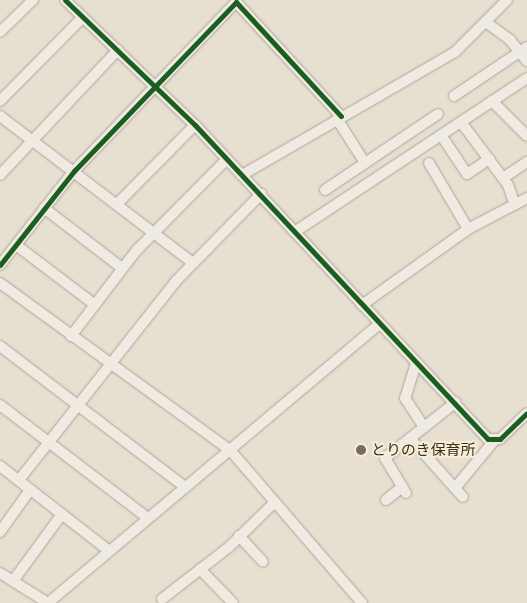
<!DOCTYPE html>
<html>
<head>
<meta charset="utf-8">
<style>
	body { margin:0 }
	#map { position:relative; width:527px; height:603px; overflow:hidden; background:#e7e0d1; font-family:"Source Serif 4","Noto Sans JP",serif }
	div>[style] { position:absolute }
	.roads { filter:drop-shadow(0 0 1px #ada599) drop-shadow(0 0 1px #ada599) }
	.minor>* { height:10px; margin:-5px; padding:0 5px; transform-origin:5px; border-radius:5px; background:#efebe3 }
	.cycleway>* { height:5px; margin:-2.5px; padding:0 2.5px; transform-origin:2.5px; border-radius:2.5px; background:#1b5e20 }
	.dots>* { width:14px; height:14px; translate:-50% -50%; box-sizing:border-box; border:2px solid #f7eed8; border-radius:50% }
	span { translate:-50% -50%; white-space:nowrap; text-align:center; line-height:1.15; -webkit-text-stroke:4px #f7eed8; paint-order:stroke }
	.poi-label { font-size:15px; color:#3d2e20 }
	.left { translate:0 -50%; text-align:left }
</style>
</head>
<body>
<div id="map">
	<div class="roads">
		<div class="minor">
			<i style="left:65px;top:0;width:180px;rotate:43.9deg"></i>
			<i style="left:195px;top:125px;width:429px;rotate:47deg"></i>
			<i style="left:488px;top:439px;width:12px"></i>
			<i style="left:500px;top:439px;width:37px;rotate:-44deg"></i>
			<i style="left:487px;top:23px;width:29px;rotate:36deg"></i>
			<i style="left:510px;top:40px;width:27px;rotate:51deg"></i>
			<i style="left:0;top:32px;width:46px;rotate:-44.1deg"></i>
			<i style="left:454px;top:96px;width:88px;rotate:-33.9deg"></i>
			<i style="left:0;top:101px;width:118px;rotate:-45.3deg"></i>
			<i style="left:492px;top:101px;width:49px;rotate:45deg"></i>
			<i style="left:0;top:116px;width:243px;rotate:37.3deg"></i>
			<i style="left:337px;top:119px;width:52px;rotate:57.5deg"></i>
			<i style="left:461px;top:122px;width:79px;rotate:53.3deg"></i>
			<i style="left:508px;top:185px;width:21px;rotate:71deg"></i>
			<i style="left:441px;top:135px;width:47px;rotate:56.3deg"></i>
			<i style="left:467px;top:174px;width:27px;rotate:-34deg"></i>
			<i style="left:429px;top:163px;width:77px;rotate:59.4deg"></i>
			<i style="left:0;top:175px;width:172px;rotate:-46.7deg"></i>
			<i style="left:242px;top:175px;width:246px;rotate:-30deg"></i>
			<i style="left:455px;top:52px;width:74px;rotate:-45deg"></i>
			<i style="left:503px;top:178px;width:29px;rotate:-34deg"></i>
			<i style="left:325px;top:190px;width:136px;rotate:-33.9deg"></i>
			<i style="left:117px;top:204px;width:111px;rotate:-45.4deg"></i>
			<i style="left:44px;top:208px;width:98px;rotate:37.6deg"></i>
			<i style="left:296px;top:231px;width:277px;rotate:-33.5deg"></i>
			<i style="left:16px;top:245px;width:99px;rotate:37.2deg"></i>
			<i style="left:0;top:265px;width:120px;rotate:-51.8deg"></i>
			<i style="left:74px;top:171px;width:234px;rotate:-46.2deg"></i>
			<i style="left:236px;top:2px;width:155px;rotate:47.4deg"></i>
			<i style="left:0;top:283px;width:284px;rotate:36deg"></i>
			<i style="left:230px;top:450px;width:202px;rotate:49.2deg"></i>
			<i style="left:362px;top:305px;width:130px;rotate:-35.6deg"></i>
			<i style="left:468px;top:229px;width:67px;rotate:-27.7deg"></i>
			<i style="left:71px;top:336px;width:107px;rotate:-52.6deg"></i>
			<i style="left:136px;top:251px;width:129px;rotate:-45.3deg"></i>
			<i style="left:0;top:346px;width:233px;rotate:37.3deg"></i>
			<i style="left:416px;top:363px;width:37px;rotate:107deg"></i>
			<i style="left:405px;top:398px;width:35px;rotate:57deg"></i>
			<i style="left:0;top:405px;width:186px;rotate:37.4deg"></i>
			<i style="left:410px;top:438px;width:79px;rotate:48.1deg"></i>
			<i style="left:0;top:466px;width:138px;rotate:37.9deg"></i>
			<i style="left:19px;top:480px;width:253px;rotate:-51.7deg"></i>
			<i style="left:176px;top:281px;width:122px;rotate:-45.7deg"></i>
			<i style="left:455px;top:488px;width:60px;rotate:-50.4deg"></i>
			<i style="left:406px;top:493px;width:41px;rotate:-121deg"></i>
			<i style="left:385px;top:458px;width:90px;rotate:-38.3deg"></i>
			<i style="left:386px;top:500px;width:21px;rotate:-39deg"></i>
			<i style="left:0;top:532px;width:52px;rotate:-54.5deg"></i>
			<i style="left:239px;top:536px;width:35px;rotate:47deg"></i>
			<i style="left:200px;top:569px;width:47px;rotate:45.9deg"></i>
			<i style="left:0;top:573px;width:57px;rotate:32deg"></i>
			<i style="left:13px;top:581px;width:83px;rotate:-53.8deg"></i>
			<i style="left:162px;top:599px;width:85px;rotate:-37.8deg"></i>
			<i style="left:229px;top:547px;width:64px;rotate:-44.4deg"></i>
			<i style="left:48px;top:603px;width:431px;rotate:-40.1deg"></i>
		</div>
	</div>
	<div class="cycleway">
		<i style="left:65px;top:0;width:180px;rotate:43.9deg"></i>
		<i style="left:195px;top:125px;width:429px;rotate:47deg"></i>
		<i style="left:488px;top:439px;width:12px"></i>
		<i style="left:500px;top:439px;width:37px;rotate:-44deg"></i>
		<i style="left:0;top:265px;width:120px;rotate:-51.8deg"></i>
		<i style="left:74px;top:171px;width:234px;rotate:-46.2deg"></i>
		<i style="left:236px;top:2px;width:155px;rotate:47.4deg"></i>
	</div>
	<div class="dots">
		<i style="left:361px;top:450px;background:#786c5e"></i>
	</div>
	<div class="poi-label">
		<span class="left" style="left:371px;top:450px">とりのき保育所</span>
	</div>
</div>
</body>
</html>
